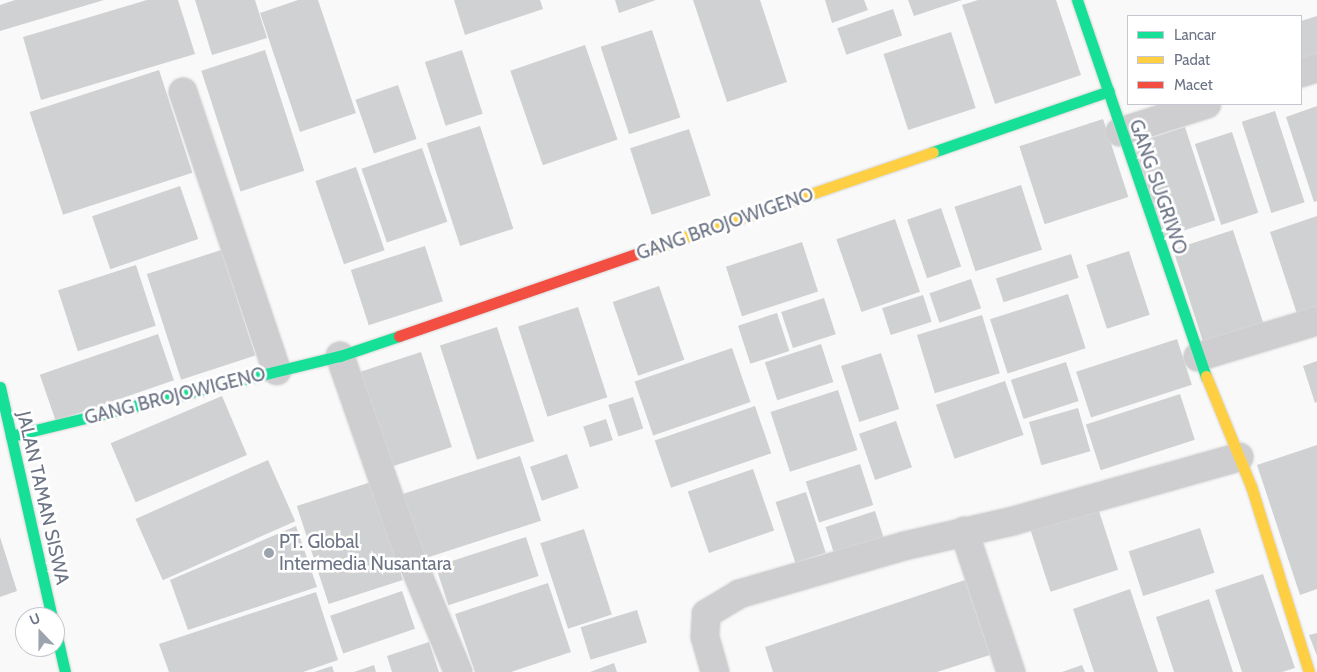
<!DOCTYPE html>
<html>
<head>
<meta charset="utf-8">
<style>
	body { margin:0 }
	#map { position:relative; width:1317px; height:672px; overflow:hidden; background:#f9f9f9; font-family:Cabin,sans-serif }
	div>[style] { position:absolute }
	.building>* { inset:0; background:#d0d1d3; transform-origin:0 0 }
	.roads { filter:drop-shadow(0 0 1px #d6d6d7) drop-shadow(0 0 1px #d6d6d7) }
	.street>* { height:28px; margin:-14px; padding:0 14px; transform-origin:14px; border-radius:14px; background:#ceced0 }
	.fast>* { height:11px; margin:-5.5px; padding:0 5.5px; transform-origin:5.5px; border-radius:5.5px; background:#16e098 }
	.slow>* { height:11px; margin:-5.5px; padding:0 5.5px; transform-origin:5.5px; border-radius:5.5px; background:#ffcf43 }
	.jam>* { height:11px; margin:-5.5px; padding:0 5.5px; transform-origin:5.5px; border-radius:5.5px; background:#f24e42 }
	.dots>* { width:14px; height:14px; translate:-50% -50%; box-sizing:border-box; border:2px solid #fff; border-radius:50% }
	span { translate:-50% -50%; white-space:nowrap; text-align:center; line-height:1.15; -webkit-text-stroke:5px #fff; paint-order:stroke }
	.street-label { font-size:19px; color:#6c7486 }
	.poi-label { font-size:19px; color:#6c7486 }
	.left { translate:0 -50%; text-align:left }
	.legend { position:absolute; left:1127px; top:15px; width:175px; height:90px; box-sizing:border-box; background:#fff; border:1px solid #c4c7cf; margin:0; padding:6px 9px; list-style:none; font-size:15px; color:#6c7486 }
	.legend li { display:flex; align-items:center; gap:10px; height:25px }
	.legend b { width:25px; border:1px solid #c4c7cf }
	.north { position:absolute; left:15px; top:607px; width:50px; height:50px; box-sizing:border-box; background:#fff; border:1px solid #c4c7cf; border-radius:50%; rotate:338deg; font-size:14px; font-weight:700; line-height:20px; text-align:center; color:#6c7486 }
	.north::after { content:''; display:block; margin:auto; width:18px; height:22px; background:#9da3ae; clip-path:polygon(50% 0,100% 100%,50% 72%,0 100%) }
</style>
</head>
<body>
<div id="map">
	<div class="building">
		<i style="clip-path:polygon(15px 0,104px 0,0 31px,0 5px)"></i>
		<i style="clip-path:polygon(147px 0,178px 0,195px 54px,41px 100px,23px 37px)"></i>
		<i style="clip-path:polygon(195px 0,255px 0,267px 38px,212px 55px)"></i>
		<i style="clip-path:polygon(298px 0,318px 0,356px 113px,300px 132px,260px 13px)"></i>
		<i style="clip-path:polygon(454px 0,540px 0,543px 9px,465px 35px)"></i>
		<i style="clip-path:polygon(615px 0,656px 0,619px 13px)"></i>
		<i style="clip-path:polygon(693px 0,760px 0,787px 82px,727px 102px)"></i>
		<i style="clip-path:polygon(825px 0,864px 0,868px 10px,832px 23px)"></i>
		<i style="clip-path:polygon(908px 0,962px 0,914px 16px)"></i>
		<i style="clip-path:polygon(978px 0,1056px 0,1081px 75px,995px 104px,962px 5px)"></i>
		<i style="left:893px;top:9px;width:28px;height:59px;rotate:71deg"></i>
		<i style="clip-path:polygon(1317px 16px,1317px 59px,1301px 64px,1301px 21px)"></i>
		<i style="left:652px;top:30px;width:92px;height:54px;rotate:72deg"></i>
		<i style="left:951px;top:32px;width:80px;height:71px;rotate:72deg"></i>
		<i style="left:585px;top:45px;width:100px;height:79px;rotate:71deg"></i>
		<i style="left:265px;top:50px;width:127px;height:67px;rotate:72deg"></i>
		<i style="left:462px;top:50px;width:67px;height:39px;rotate:72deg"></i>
		<i style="left:159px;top:70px;width:108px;height:136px;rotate:72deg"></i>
		<i style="left:398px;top:85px;width:57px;height:45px;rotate:71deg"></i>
		<i style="clip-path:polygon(1317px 106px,1317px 201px,1314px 202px,1286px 117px)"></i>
		<i style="left:1275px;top:111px;width:96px;height:35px;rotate:72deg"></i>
		<i style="left:1103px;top:119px;width:82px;height:88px;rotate:72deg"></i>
		<i style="left:480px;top:126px;width:108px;height:56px;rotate:72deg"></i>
		<i style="left:1185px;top:127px;width:98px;height:55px;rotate:72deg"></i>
		<i style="left:689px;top:129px;width:70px;height:62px;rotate:72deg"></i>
		<i style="left:1232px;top:132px;width:85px;height:39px;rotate:72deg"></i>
		<i style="left:422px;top:148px;width:78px;height:64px;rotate:71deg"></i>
		<i style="left:356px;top:167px;width:88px;height:43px;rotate:71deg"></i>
		<i style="left:1021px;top:185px;width:68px;height:70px;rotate:72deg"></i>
		<i style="left:180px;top:186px;width:56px;height:93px;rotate:71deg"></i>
		<i style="left:941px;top:208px;width:62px;height:36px;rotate:71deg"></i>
		<i style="clip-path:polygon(1317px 216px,1317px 311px,1298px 317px,1270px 232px)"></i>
		<i style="left:895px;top:219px;width:77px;height:62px;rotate:71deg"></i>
		<i style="left:1233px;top:230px;width:100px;height:63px;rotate:72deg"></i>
		<i style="left:802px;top:242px;width:52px;height:80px;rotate:72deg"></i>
		<i style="left:425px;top:246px;width:58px;height:78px;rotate:72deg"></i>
		<i style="left:221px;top:250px;width:111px;height:78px;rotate:72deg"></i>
		<i style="left:1129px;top:251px;width:67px;height:45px;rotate:72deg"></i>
		<i style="left:1071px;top:254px;width:25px;height:79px;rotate:72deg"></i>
		<i style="left:136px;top:265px;width:64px;height:82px;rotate:72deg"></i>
		<i style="left:971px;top:279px;width:31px;height:44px;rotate:71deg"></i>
		<i style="left:659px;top:286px;width:78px;height:49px;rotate:71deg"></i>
		<i style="left:1068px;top:294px;width:57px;height:82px;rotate:72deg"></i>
		<i style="left:923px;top:295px;width:28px;height:43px;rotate:72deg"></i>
		<i style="left:824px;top:298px;width:38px;height:45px;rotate:72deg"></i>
		<i style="left:578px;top:307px;width:95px;height:63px;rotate:72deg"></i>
		<i style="left:777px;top:313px;width:40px;height:41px;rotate:72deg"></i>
		<i style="left:982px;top:315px;width:61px;height:68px;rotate:73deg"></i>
		<i style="left:497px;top:327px;width:120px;height:60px;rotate:72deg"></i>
		<i style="left:158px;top:334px;width:49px;height:125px;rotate:71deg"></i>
		<i style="left:1177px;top:339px;width:48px;height:106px;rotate:72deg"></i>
		<i style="left:821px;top:344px;width:40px;height:59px;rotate:72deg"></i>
		<i style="left:732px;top:348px;width:57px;height:103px;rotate:71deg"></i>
		<i style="left:421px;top:352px;width:100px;height:67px;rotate:72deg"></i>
		<i style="left:881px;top:353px;width:59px;height:42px;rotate:72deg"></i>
		<i style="clip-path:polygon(1317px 361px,1317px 402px,1315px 403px,1303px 366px)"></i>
		<i style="left:1066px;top:362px;width:41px;height:58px;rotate:72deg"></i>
		<i style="left:1005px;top:381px;width:57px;height:73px;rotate:71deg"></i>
		<i style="left:838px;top:390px;width:63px;height:71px;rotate:72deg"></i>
		<i style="left:1180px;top:394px;width:48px;height:99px;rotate:72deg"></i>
		<i style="left:222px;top:396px;width:64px;height:121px;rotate:67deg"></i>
		<i style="left:633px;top:397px;width:33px;height:26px;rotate:72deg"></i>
		<i style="left:755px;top:406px;width:50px;height:106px;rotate:71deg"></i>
		<i style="left:1078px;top:408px;width:45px;height:51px;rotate:74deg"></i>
		<i style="left:606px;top:419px;width:22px;height:24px;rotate:72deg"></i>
		<i style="left:896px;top:421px;width:49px;height:39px;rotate:71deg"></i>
		<i style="clip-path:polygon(1317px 445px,1317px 589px,1300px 595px,1257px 465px)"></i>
		<i style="left:567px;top:454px;width:36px;height:39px;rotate:71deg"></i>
		<i style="left:520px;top:456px;width:68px;height:129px;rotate:72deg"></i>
		<i style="left:268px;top:460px;width:67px;height:145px;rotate:66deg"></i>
		<i style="left:860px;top:464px;width:43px;height:57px;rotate:72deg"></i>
		<i style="left:753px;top:469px;width:65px;height:69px;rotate:71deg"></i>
		<i style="left:371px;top:482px;width:103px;height:78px;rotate:72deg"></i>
		<i style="left:806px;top:492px;width:64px;height:32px;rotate:72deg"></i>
		<i style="left:1098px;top:508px;width:65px;height:71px;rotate:72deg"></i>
		<i style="left:875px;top:511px;width:29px;height:52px;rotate:72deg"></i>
		<i style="clip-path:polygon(296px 526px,317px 587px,188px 630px,170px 580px)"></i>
		<i style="left:1200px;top:528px;width:47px;height:75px;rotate:72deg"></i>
		<i style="left:584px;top:529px;width:90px;height:46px;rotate:72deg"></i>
		<i style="clip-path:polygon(0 537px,17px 591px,0 597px)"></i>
		<i style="left:526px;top:537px;width:41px;height:95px;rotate:72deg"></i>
		<i style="clip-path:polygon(1263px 574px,1295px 668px,1282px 672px,1242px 672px,1215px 590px)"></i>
		<i style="clip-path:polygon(965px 580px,990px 655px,937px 672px,773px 672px,765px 647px)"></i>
		<i style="clip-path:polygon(548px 583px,571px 652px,511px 672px,475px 672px,455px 614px)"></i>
		<i style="clip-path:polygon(1130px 589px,1158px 672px,1094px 672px,1073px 609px)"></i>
		<i style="left:402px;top:591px;width:40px;height:76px;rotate:71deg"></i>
		<i style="clip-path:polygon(316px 592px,338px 660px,303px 672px,169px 672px,159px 644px)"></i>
		<i style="clip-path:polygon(1209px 599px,1233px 672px,1174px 672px,1156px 617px)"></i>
		<i style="left:637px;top:610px;width:34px;height:59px;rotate:73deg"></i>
		<i style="clip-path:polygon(1317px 633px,1317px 656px,1309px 635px)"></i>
		<i style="clip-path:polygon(429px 642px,439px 672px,392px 672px,387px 656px)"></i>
		<i style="clip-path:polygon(614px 663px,617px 672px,590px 672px)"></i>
		<i style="clip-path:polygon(374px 665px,376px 672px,354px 672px)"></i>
		<i style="clip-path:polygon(1082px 665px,1085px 672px,1062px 672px)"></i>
		<i style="clip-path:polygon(332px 666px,334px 672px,314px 672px)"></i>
	</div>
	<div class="roads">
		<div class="street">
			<i style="left:1301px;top:73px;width:17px;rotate:-17deg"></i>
			<i style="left:183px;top:92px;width:294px;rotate:71.4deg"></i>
			<i style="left:1120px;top:132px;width:91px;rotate:-17.8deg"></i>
			<i style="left:340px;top:356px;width:207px;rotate:70.8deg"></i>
			<i style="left:408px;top:551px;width:131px;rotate:67.5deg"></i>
			<i style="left:1198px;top:357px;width:124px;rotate:-16.8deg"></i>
			<i style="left:964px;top:531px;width:149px;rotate:71.6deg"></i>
			<i style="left:715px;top:672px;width:37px;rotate:-106deg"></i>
			<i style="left:705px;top:636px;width:22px;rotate:-87deg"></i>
			<i style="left:706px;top:614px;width:39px;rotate:-31deg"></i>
			<i style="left:739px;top:594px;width:172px;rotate:-16.2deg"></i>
			<i style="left:904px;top:546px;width:112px;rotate:-12.9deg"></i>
			<i style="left:1013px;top:521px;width:235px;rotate:-15.8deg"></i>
		</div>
		<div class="fast">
			<i style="left:1077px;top:0;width:398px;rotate:71.1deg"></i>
			<i style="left:933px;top:152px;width:186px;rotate:-19.1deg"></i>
			<i style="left:0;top:387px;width:236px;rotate:77.3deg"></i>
			<i style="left:11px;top:436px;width:339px;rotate:-13.7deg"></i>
			<i style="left:340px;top:356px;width:62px;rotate:-18.7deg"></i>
			<i style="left:55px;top:628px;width:45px;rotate:77.2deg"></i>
		</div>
		<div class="slow">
			<i style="left:647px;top:250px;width:302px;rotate:-18.9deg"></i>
			<i style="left:1206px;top:376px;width:119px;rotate:67.8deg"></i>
			<i style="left:1251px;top:486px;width:195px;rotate:72.7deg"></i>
		</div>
		<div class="jam">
			<i style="left:399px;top:336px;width:262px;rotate:-19.1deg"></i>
		</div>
	</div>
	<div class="dots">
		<i style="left:269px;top:553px;background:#9da3ae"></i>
	</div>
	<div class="street-label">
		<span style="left:1158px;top:187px;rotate:71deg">GANG SUGRIWO</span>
		<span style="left:725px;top:224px;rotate:-19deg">GANG BROJOWIGENO</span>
		<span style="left:175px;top:396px;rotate:-14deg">GANG BROJOWIGENO</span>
		<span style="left:43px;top:498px;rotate:77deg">JALAN TAMAN SISWA</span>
	</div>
	<div class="poi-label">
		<span class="left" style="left:279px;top:553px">PT. Global<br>Intermedia Nusantara</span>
	</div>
	<ul class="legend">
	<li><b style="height:6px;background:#16e098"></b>Lancar</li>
	<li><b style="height:6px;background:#ffcf43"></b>Padat</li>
	<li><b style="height:6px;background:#f24e42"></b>Macet</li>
	</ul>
	<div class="north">U</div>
</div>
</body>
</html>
